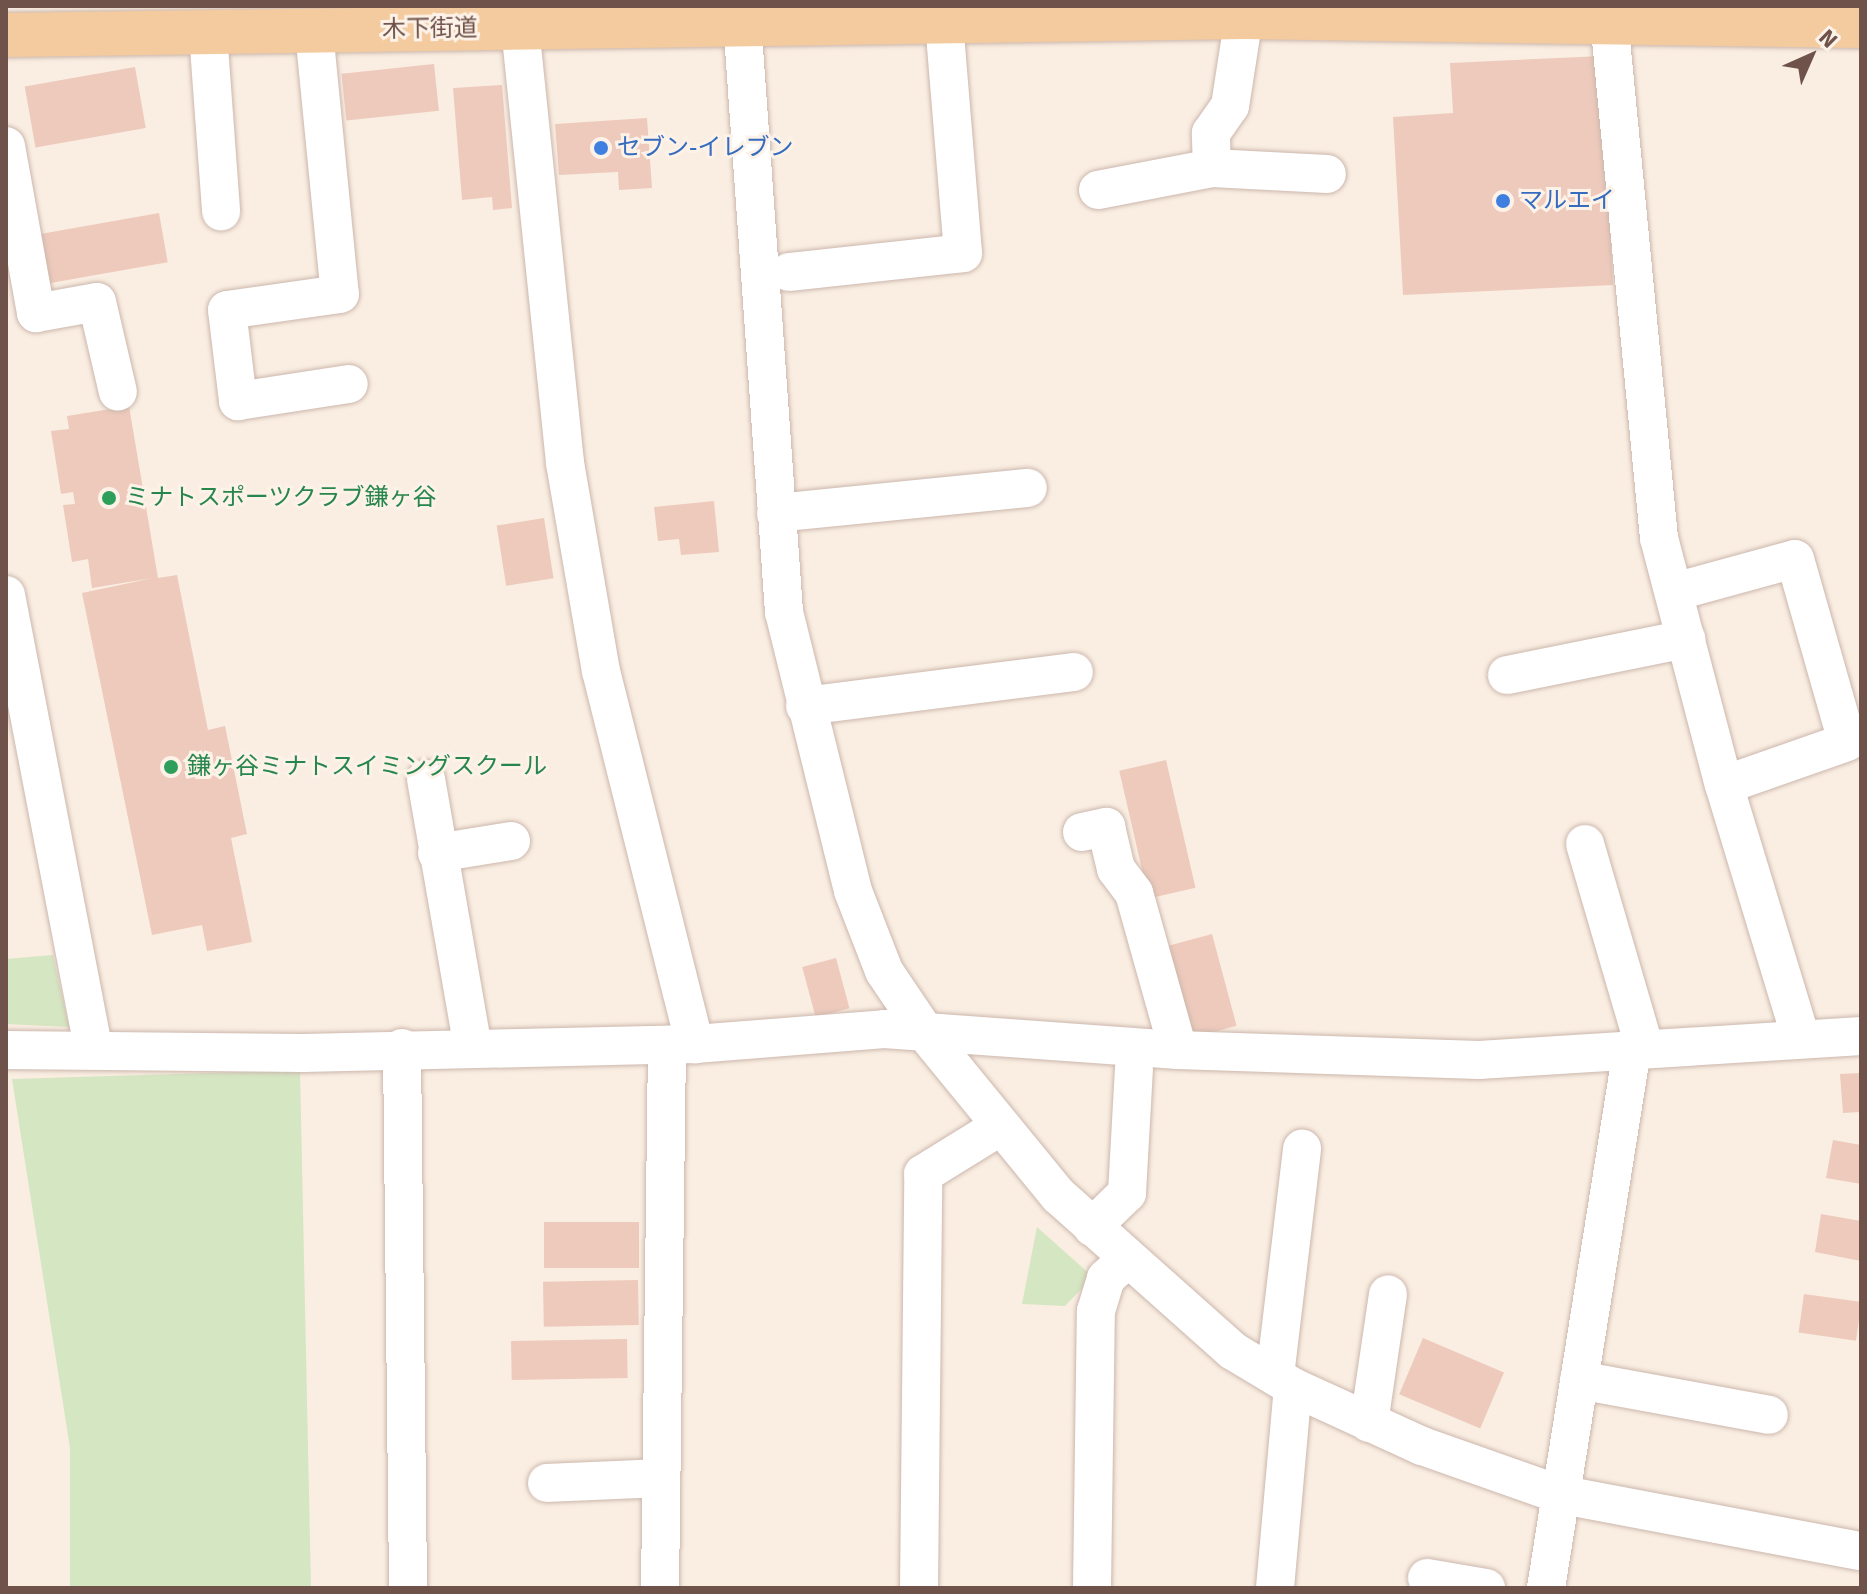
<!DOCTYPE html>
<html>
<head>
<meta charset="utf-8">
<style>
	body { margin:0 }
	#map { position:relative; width:1867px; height:1594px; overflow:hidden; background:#faeee2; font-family:Signika,"Noto Sans JP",sans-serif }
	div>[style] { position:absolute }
	.green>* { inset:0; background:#d5e6c2 }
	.building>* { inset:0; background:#edcabc; transform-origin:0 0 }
	.roads { filter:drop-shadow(0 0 2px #ccb7ad) drop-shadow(0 0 2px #ccb7ad) }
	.minor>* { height:38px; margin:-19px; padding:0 19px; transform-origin:19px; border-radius:19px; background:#fff }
	.major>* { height:44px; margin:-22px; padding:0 22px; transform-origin:22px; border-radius:22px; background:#f4cb9f }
	.dots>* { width:22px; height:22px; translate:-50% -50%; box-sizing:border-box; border:4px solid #fdf2e8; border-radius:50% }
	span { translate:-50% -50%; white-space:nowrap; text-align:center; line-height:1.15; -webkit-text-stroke:6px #fdf2e8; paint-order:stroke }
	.street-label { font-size:24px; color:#6f534b }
	.shop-label { font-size:24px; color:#366cbe }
	.left { translate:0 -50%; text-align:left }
	.leisure-label { font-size:24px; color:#27864d }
	.frame { position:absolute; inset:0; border:8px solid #6f534b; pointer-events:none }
	.north { position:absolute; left:1771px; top:16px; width:80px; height:80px; -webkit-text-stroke:6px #fdf2e8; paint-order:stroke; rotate:45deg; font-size:22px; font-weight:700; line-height:32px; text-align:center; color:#6f534b }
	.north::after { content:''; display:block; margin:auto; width:28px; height:36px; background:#6f534b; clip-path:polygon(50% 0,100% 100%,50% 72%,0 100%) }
</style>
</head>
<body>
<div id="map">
	<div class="green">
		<i style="clip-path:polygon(53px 955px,69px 1027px,6px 1024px,6px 959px)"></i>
		<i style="clip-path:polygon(300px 1070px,311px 1588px,70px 1588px,70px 1448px,12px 1079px)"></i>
		<i style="clip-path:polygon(1037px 1227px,1093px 1277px,1065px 1306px,1022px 1304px)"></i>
	</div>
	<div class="building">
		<i style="clip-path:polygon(1602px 56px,1613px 285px,1403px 295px,1393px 117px,1453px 113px,1450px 63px)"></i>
		<i style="left:434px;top:64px;width:47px;height:93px;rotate:84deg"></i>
		<i style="left:135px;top:67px;width:62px;height:112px;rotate:80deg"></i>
		<i style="clip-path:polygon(502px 85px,512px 208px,493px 210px,492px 197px,462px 200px,453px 88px)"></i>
		<i style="clip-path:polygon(647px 118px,652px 188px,619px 190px,618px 172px,559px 175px,555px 124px)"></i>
		<i style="left:159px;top:213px;width:50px;height:129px;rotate:80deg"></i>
		<i style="clip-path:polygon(129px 406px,158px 578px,177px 575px,208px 730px,225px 726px,247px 834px,231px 838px,252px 942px,207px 951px,202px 925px,152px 935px,82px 593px,153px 578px,92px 588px,88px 559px,72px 562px,63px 505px,75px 504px,73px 492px,61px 494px,51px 431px,69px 429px,67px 416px)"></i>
		<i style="clip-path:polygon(714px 501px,719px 552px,681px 555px,679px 539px,658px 541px,654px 507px)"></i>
		<i style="left:544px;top:518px;width:61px;height:48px;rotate:81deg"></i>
		<i style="left:1166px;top:760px;width:131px;height:48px;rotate:77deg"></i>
		<i style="left:1212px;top:934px;width:95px;height:46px;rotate:75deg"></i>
		<i style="left:836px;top:958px;width:52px;height:35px;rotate:75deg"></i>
		<i style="clip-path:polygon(1861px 1073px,1861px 1112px,1843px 1113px,1840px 1074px)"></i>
		<i style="clip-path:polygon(1833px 1140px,1861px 1145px,1861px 1184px,1826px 1178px)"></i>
		<i style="clip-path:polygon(1821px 1214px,1861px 1221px,1861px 1261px,1815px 1252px)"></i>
		<i style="left:544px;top:1222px;width:95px;height:46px"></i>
		<i style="left:638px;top:1280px;width:45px;height:95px;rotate:89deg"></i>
		<i style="left:1804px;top:1294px;width:58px;height:39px;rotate:8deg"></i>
		<i style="left:1423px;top:1338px;width:88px;height:61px;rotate:23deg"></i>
		<i style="left:627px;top:1339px;width:39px;height:116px;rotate:89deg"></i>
	</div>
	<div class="roads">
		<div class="minor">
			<i style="left:741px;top:6px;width:608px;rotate:85.94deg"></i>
			<i style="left:784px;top:612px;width:287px;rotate:76.1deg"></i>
			<i style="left:853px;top:891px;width:86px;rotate:68.8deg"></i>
			<i style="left:884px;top:971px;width:77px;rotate:56.1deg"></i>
			<i style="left:927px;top:1035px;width:208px;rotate:50.7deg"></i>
			<i style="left:1059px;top:1196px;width:233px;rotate:41.7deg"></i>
			<i style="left:1233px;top:1351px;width:70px;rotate:31deg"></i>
			<i style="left:1293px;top:1387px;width:142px;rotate:24.6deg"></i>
			<i style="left:1422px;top:1446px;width:144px;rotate:19.4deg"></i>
			<i style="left:1558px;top:1494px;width:308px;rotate:10.7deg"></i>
			<i style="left:1609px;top:19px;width:521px;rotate:84.5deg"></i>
			<i style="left:1659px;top:538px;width:255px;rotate:75.3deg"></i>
			<i style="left:1724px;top:785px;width:264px;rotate:73.1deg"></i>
			<i style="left:520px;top:27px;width:438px;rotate:84.1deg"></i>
			<i style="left:565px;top:463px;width:211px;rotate:80.2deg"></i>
			<i style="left:601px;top:671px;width:385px;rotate:75.9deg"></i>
			<i style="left:314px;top:31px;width:264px;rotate:84.4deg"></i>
			<i style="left:340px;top:294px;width:114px;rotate:171.9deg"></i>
			<i style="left:227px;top:310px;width:92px;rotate:83.1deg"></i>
			<i style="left:238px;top:401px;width:112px;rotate:-8.7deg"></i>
			<i style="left:208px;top:33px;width:179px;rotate:85.8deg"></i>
			<i style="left:6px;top:146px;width:170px;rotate:79.8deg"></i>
			<i style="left:36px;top:313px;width:62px;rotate:-10.2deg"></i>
			<i style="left:97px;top:302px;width:92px;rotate:76.9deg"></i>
			<i style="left:1212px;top:168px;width:35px;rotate:-92deg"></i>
			<i style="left:1211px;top:133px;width:33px;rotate:-55deg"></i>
			<i style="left:1230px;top:106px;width:90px;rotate:-81.1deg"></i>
			<i style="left:1098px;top:190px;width:116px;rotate:-10.9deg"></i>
			<i style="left:1212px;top:168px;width:115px;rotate:3deg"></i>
			<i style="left:789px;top:272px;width:175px;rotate:-6.2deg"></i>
			<i style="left:963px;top:253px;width:234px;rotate:-94.7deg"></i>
			<i style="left:776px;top:513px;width:253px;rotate:-5.7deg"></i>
			<i style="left:1674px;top:592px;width:125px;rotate:-15.3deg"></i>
			<i style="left:1795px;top:559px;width:190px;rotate:74.1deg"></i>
			<i style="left:1847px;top:742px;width:130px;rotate:160.7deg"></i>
			<i style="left:6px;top:595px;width:461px;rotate:79.1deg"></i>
			<i style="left:1507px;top:675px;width:183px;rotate:-11.4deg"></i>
			<i style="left:805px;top:706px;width:271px;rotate:-7.2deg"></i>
			<i style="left:426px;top:779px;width:272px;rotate:80.1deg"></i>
			<i style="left:1082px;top:832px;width:25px;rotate:-12deg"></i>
			<i style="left:1106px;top:827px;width:43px;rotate:76.6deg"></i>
			<i style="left:1116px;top:869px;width:30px;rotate:53deg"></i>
			<i style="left:1134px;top:893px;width:163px;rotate:74.3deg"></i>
			<i style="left:1585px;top:844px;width:214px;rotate:73.7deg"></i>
			<i style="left:437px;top:853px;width:75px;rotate:-9.2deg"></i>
			<i style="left:402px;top:1048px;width:540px;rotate:89.36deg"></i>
			<i style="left:6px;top:1050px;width:297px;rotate:0.6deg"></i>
			<i style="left:303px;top:1053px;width:392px;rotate:-1.3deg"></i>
			<i style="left:695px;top:1044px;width:190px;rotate:-4.5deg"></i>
			<i style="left:884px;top:1029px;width:295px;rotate:4.1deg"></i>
			<i style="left:1178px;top:1050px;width:301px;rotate:1.9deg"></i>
			<i style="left:1479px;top:1060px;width:383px;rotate:-3.6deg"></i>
			<i style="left:1092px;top:1227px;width:49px;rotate:-44.2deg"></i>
			<i style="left:1127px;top:1193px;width:125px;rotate:-86.8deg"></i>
			<i style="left:1275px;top:1376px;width:229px;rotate:-83.2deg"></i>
			<i style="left:1579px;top:1380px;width:193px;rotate:10.4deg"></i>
			<i style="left:1369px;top:1423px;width:130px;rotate:-81.6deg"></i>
			<i style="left:547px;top:1483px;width:114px;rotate:-2.5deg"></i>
			<i style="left:1427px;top:1578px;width:60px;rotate:9.6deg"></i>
			<i style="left:660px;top:1588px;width:543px;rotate:-89.26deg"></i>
			<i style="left:919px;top:1588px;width:414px;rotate:-89.4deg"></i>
			<i style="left:923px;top:1174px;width:89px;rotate:-31.7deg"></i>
			<i style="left:1092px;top:1588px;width:277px;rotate:-89.2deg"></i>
			<i style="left:1096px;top:1311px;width:34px;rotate:-73deg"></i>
			<i style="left:1106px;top:1278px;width:28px;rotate:-41deg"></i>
			<i style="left:1275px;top:1588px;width:202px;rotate:-84.9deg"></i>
			<i style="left:1546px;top:1588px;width:545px;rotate:-80.92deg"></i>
		</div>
		<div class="major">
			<i style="left:6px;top:35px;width:1238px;rotate:-0.83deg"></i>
			<i style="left:1244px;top:17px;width:617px;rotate:0.84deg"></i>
		</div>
	</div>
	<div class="dots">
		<i style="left:601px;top:148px;background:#3f7fe0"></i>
		<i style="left:1503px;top:201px;background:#3f7fe0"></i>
		<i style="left:109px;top:498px;background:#2e9e5b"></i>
		<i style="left:171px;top:767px;background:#2e9e5b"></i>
	</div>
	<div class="street-label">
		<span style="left:430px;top:29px;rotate:-1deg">木下街道</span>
	</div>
	<div class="shop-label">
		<span class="left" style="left:617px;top:148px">セブン-イレブン</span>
		<span class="left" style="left:1519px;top:201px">マルエイ</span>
	</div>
	<div class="leisure-label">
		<span class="left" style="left:125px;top:498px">ミナトスポーツクラブ鎌ヶ谷</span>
		<span class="left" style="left:187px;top:767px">鎌ヶ谷ミナトスイミングスクール</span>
	</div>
	<div class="frame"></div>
	<div class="north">N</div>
</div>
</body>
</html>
